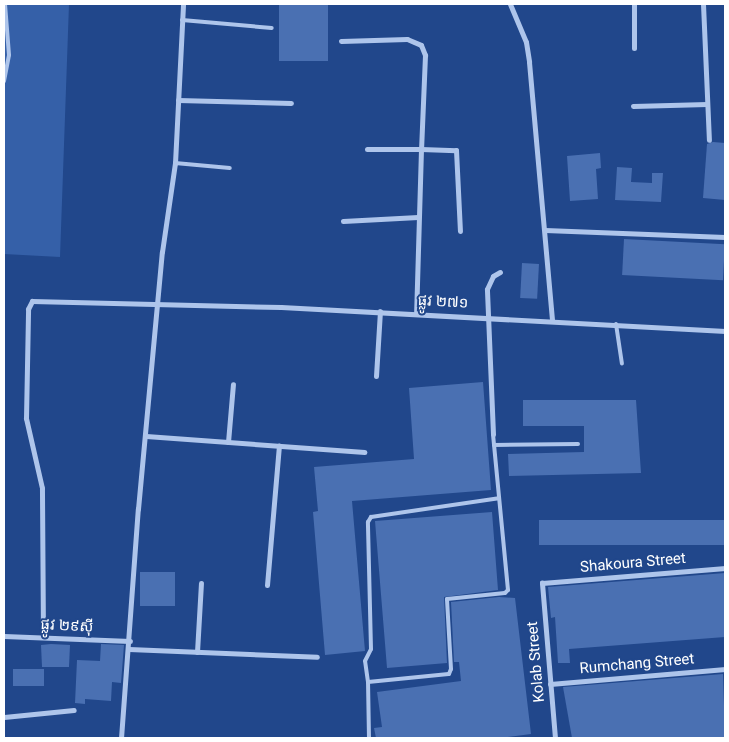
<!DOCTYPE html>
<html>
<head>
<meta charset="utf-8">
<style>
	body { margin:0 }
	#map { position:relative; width:729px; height:742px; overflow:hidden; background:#21478b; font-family:Roboto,"Noto Sans Khmer",sans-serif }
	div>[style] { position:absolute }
	.green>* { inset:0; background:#3560a8 }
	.building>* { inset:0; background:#4a70b2; transform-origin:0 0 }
	.service>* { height:4px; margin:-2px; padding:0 2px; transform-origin:2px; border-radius:2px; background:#aec5eb }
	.minor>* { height:5px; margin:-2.5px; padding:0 2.5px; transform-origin:2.5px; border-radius:2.5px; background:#aec5eb }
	span { translate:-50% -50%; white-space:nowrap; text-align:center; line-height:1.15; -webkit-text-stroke:4px #21478b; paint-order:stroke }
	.street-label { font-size:15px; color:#fff }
	.frame { position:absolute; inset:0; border:5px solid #fff; pointer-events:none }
</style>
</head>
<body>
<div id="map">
	<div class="green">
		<i style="clip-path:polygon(4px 4px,69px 4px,60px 257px,4px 254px)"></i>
	</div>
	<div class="building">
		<i style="left:279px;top:4px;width:49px;height:57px"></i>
		<i style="clip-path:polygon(713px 142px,725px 143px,725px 200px,703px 198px,707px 144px)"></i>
		<i style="clip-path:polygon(600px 153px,601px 168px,596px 169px,598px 199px,570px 201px,567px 156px)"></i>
		<i style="clip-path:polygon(617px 167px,632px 168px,631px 182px,652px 183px,652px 173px,663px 173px,661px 202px,615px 200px)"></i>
		<i style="left:624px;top:239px;width:101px;height:36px;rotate:3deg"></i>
		<i style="left:522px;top:263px;width:17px;height:35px;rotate:3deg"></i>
		<i style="clip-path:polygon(483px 382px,491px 490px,352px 501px,365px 651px,325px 655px,313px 512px,318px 511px,314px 467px,414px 459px,409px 388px)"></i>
		<i style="clip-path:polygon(523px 400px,636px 400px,641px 473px,509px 476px,508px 454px,584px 452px,584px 426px,523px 426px)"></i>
		<i style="clip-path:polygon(492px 512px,498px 590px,444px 597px,447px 663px,387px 668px,375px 521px)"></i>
		<i style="left:725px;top:520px;width:25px;height:186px;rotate:90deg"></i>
		<i style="left:175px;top:572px;width:34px;height:35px;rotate:90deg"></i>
		<i style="clip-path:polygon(725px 573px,725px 637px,569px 649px,570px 663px,558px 663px,555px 617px,551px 618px,548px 587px)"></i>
		<i style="clip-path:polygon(499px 597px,515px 598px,531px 734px,499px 738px,376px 738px,374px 728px,382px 727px,377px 692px,461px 681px,459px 662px,454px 662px,451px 602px)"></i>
		<i style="clip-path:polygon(51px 644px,70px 645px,69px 667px,42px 667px,41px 645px)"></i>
		<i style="clip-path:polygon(101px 644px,124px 645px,121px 683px,112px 682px,111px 701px,85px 699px,85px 704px,75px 703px,77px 660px,100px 661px)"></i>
		<i style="left:13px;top:669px;width:31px;height:17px"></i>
		<i style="clip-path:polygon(723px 674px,725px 738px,572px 738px,563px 687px)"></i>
	</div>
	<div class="service">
		<i style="left:182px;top:20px;width:90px;rotate:5.1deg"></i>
		<i style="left:4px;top:81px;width:26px;rotate:-79deg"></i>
		<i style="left:9px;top:55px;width:51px;rotate:-94.5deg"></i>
		<i style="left:175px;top:163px;width:55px;rotate:5.2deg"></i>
		<i style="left:616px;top:324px;width:40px;rotate:81.5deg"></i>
		<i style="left:494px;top:445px;width:84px;rotate:-0.7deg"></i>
		<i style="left:368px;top:682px;width:21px;rotate:-98deg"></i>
		<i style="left:365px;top:661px;width:13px;rotate:-63deg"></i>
		<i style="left:371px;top:649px;width:127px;rotate:-91.4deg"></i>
		<i style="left:368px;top:522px;width:6px;rotate:-59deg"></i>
		<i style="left:371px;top:517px;width:129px;rotate:-8.4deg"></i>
		<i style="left:369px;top:738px;width:56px;rotate:-91deg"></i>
		<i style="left:368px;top:682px;width:81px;rotate:-5.6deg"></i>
		<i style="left:449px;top:674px;width:5px;rotate:-68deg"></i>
		<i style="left:451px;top:669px;width:70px;rotate:-93.3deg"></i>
		<i style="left:447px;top:599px;width:58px;rotate:-5.9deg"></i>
		<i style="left:505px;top:593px;width:4px;rotate:-45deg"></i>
		<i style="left:508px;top:590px;width:157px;rotate:-95.5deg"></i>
	</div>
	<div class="minor">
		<i style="left:510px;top:4px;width:41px;rotate:67.2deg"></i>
		<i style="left:526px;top:42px;width:20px;rotate:81deg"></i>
		<i style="left:529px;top:62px;width:259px;rotate:84.9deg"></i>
		<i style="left:634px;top:4px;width:44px;rotate:90deg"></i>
		<i style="left:703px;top:4px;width:136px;rotate:87.5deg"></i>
		<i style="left:341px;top:41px;width:66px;rotate:-1.7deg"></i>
		<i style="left:407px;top:39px;width:15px;rotate:23deg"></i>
		<i style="left:421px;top:45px;width:11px;rotate:68deg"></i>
		<i style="left:425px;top:55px;width:94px;rotate:92.4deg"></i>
		<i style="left:421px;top:149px;width:35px;rotate:2deg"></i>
		<i style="left:456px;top:150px;width:81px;rotate:87.2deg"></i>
		<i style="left:178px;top:100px;width:113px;rotate:1.5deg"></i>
		<i style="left:633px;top:106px;width:74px;rotate:-1.5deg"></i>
		<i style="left:367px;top:149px;width:54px"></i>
		<i style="left:421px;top:149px;width:164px;rotate:91.7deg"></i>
		<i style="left:343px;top:221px;width:75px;rotate:-3.1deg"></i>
		<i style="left:545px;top:230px;width:180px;rotate:2.2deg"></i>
		<i style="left:376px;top:376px;width:65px;rotate:-86.5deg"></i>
		<i style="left:493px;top:434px;width:145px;rotate:-92.4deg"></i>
		<i style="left:487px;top:289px;width:14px;rotate:-65deg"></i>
		<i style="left:493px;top:276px;width:8px;rotate:-30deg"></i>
		<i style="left:146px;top:436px;width:219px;rotate:4.2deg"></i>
		<i style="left:228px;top:442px;width:58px;rotate:-85.1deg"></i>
		<i style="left:267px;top:585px;width:140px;rotate:-85.1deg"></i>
		<i style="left:4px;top:636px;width:126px;rotate:2.3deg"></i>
		<i style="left:43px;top:637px;width:149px;rotate:-90.4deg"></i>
		<i style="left:42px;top:488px;width:72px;rotate:-102.9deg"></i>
		<i style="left:26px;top:418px;width:109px;rotate:-88.9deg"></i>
		<i style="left:28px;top:309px;width:9px;rotate:-63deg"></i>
		<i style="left:32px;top:301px;width:249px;rotate:1.4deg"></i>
		<i style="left:281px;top:307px;width:445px;rotate:3.1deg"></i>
		<i style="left:129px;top:649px;width:188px;rotate:2.4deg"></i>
		<i style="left:197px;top:652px;width:69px;rotate:-86.7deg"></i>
		<i style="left:550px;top:684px;width:176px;rotate:-4.9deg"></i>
		<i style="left:4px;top:717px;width:70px;rotate:-5.7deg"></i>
		<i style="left:121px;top:738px;width:230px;rotate:-85.8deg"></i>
		<i style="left:138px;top:509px;width:258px;rotate:-84.7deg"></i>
		<i style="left:162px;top:252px;width:90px;rotate:-81.7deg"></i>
		<i style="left:175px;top:163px;width:159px;rotate:-87.1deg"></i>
		<i style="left:555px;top:738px;width:156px;rotate:-94.8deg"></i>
		<i style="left:542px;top:583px;width:184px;rotate:-4.7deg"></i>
	</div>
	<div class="street-label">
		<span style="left:443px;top:302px;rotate:3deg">ផ្លូវ ២៧១</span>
		<span style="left:633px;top:563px;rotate:-5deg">Shakoura Street</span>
		<span style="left:67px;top:626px;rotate:3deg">ផ្លូវ ២៩ស៊ី</span>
		<span style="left:536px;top:662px;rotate:-95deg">Kolab Street</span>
		<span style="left:637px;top:664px;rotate:-5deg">Rumchang Street</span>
	</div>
	<div class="frame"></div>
</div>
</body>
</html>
